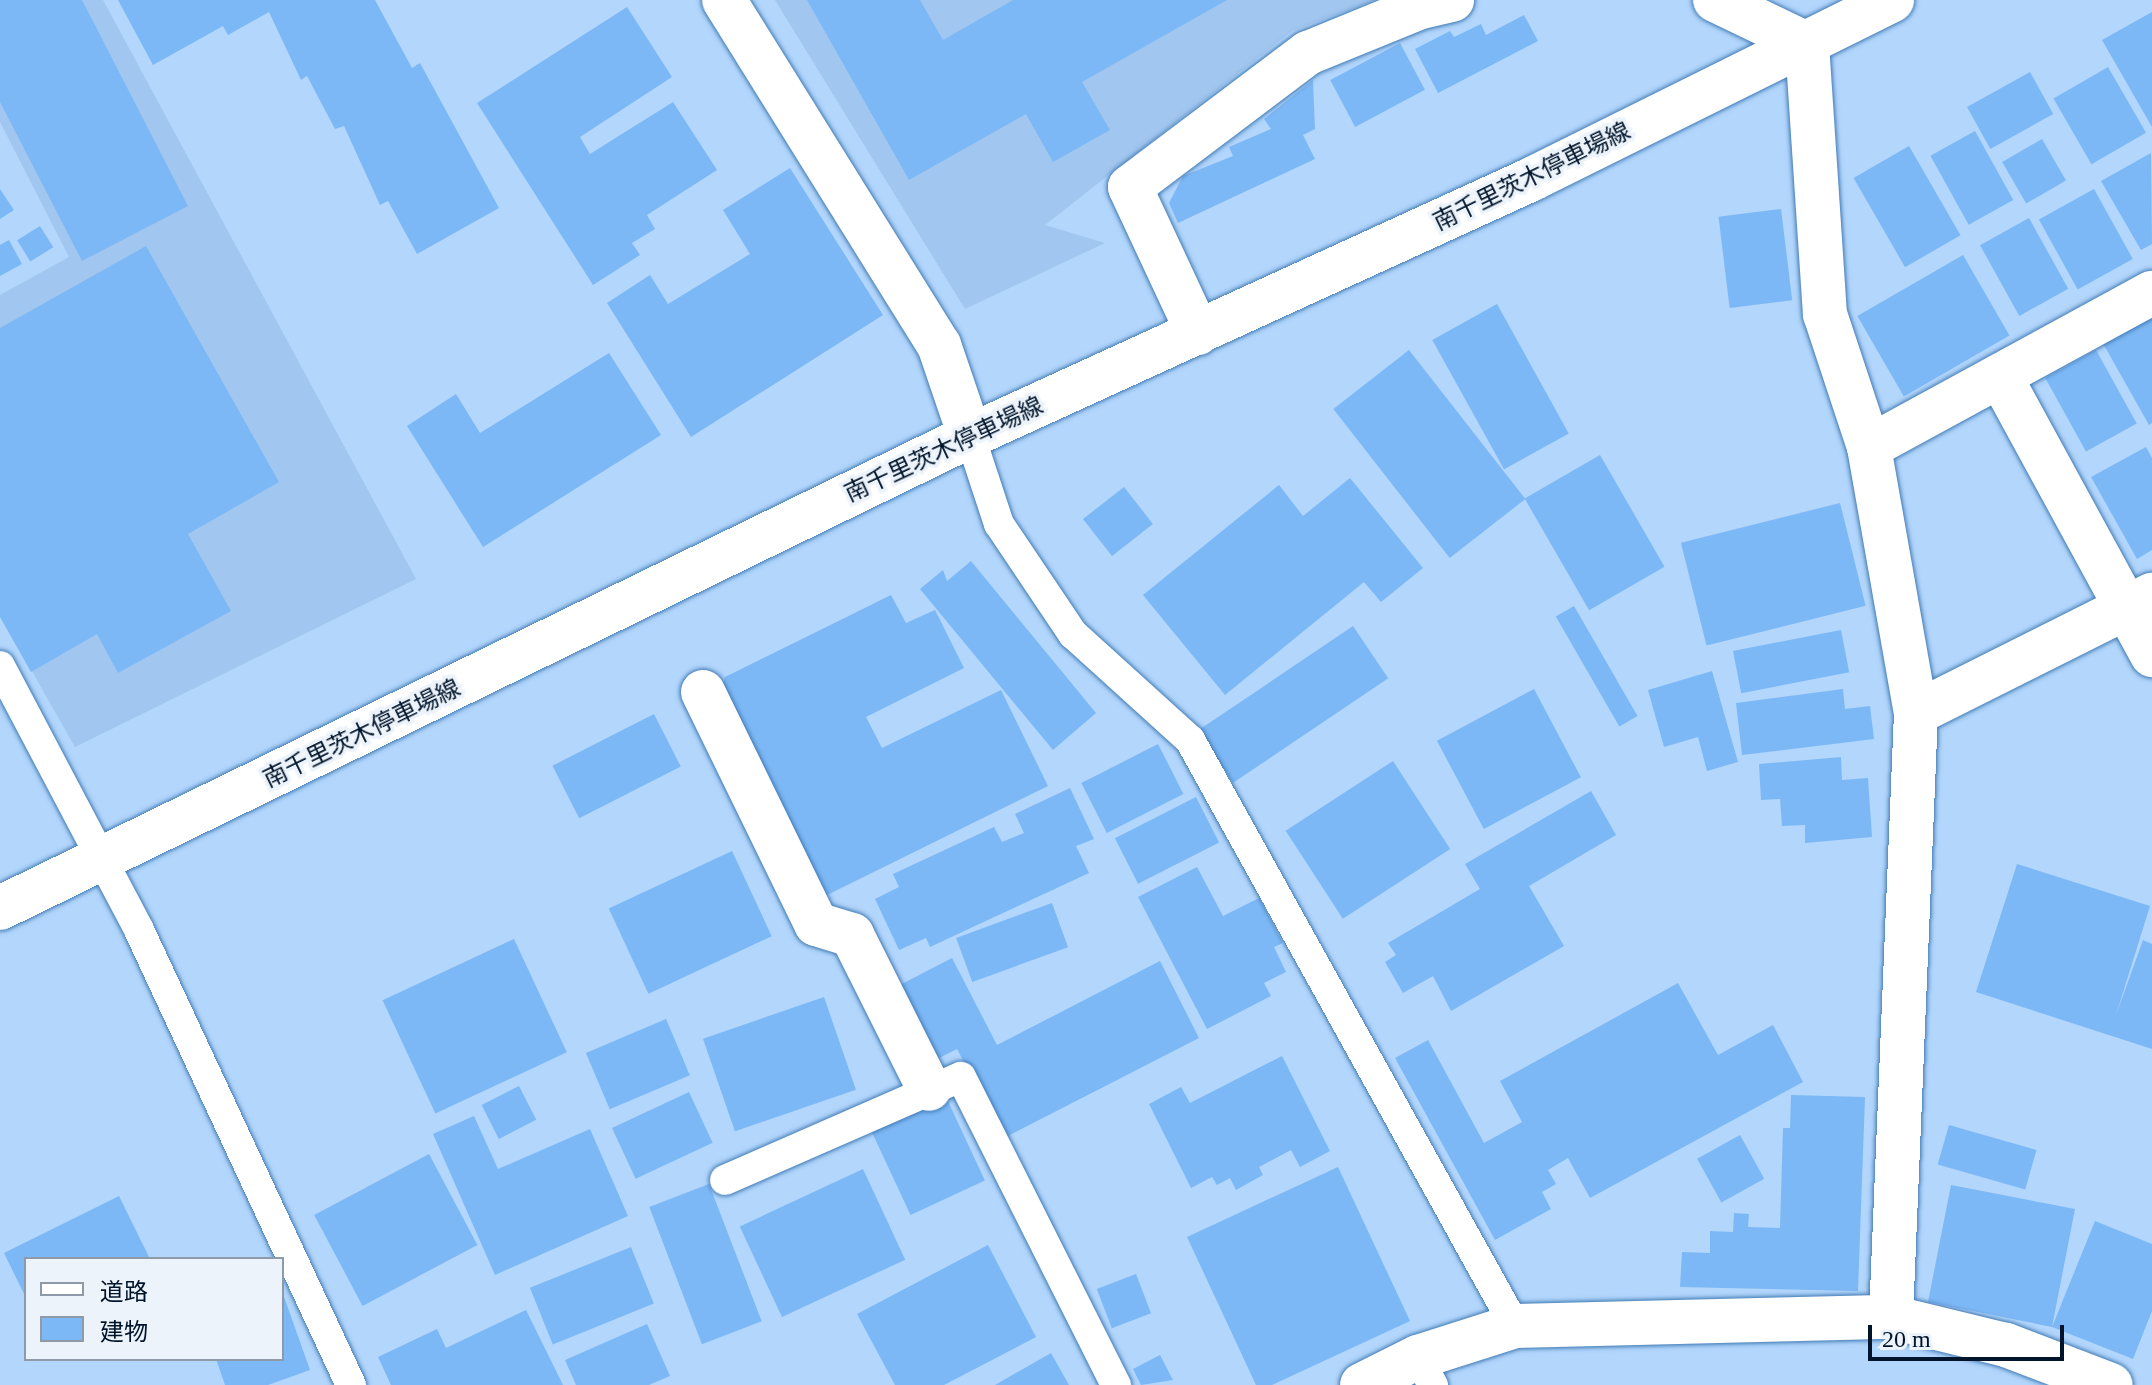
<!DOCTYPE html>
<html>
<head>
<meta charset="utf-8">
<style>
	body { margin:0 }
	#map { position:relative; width:2152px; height:1385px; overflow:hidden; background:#b2d6fc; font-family:"Times New Roman","Noto Sans JP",serif }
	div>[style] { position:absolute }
	.built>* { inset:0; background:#a1c6ef }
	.building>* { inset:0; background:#7db8f6; transform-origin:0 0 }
	.roads { filter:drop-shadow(0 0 2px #417bb5) drop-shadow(0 0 2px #417bb5) }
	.lane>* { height:30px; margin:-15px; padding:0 15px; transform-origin:15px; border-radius:15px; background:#fff }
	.street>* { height:44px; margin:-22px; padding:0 22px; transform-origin:22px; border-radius:22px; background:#fff }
	.secondary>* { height:44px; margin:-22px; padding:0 22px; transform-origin:22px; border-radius:22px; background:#fff }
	span { translate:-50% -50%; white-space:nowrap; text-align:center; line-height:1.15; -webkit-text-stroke:7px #edf3fa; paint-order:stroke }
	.street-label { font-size:24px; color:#00152b }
	.legend { position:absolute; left:24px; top:1257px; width:260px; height:104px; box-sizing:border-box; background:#edf3fa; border:2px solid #8e9aa7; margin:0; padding:10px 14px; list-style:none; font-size:24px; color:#00152b }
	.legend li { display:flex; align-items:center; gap:16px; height:40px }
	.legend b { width:40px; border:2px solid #8e9aa7 }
	.scale { position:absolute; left:1868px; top:1325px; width:196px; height:36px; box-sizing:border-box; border:4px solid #00152b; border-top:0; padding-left:10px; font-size:24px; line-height:28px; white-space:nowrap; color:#00152b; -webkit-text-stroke:6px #edf3fa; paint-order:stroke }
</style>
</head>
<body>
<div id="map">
	<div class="built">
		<i style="clip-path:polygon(0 0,103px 0,416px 579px,75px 747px,0 615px,0 295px,69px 257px,0 122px)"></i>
		<i style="clip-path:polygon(775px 0,1374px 0,1292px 31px,1045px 225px,1105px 243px,965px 309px)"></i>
	</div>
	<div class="building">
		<i style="clip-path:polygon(0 0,82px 0,188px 206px,82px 261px,0 102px)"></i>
		<i style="clip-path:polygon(118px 0,375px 0,412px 68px,420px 63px,499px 208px,417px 254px,388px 201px,380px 205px,344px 126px,335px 129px,307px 76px,301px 80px,269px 12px,228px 35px,223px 26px,153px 65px)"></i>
		<i style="clip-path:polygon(807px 0,920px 0,943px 40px,1013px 0,1227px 0,1082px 82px,1110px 130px,1053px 162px,1026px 114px,909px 180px)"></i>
		<i style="clip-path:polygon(627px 7px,672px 77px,580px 137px,590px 154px,673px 102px,717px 170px,647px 215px,655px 229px,632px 243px,640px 255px,593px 285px,477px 103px)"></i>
		<i style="clip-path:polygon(2152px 12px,2152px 127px,2102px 40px)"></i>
		<i style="clip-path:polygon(1524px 15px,1538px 41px,1438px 93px,1415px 49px,1450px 31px,1454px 37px,1481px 24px,1486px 35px)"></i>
		<i style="left:1400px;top:43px;width:53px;height:79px;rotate:62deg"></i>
		<i style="left:2108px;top:67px;width:76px;height:63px;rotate:60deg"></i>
		<i style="left:2030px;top:72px;width:48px;height:72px;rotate:61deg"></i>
		<i style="clip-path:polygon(1313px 80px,1315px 129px,1303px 135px,1315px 159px,1178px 223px,1169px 203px,1183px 176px,1233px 156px,1229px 147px,1271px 129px,1264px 119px)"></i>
		<i style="left:1975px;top:131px;width:79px;height:51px;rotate:61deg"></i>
		<i style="left:2042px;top:139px;width:48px;height:46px;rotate:60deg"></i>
		<i style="left:1909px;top:146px;width:103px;height:64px;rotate:60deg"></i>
		<i style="clip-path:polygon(2151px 153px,2152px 244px,2141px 250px,2101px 181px)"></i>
		<i style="clip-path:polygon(790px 168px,883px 315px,691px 437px,607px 303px,650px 275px,668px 304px,750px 254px,723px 210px)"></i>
		<i style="clip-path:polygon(0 189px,14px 210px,0 219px)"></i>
		<i style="left:2094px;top:189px;width:80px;height:63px;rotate:61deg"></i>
		<i style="left:1781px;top:209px;width:92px;height:63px;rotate:83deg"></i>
		<i style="left:2029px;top:218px;width:81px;height:56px;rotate:61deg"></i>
		<i style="left:40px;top:226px;width:25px;height:27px;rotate:58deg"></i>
		<i style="clip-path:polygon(9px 240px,22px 264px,0 276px,0 245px)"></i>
		<i style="clip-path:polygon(146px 246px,279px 482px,188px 534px,231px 611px,118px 673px,97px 634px,31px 672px,0 617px,0 328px)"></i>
		<i style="left:1963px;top:255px;width:93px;height:122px;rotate:60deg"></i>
		<i style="left:1497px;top:304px;width:148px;height:74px;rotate:61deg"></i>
		<i style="clip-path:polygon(2152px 318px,2152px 423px,2149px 425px,2100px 338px)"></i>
		<i style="left:1409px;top:350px;width:189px;height:96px;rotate:52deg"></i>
		<i style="left:2096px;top:350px;width:84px;height:58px;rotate:61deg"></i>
		<i style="clip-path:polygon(609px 353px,661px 435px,483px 547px,407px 426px,456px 394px,480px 433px)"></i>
		<i style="clip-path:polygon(2146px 447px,2152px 458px,2152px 550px,2137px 559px,2091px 477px)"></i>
		<i style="left:1600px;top:455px;width:129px;height:87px;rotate:60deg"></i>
		<i style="clip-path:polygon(1350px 478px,1423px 568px,1381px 602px,1364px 582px,1225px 695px,1143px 595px,1279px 485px,1303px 516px)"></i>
		<i style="left:1124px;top:487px;width:47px;height:52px;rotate:52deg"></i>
		<i style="left:1840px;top:503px;width:106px;height:164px;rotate:76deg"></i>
		<i style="clip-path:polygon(971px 561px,1096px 713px,1053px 750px,920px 589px,943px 570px,947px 581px)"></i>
		<i style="clip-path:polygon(891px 595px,906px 623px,935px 610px,964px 668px,866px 717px,882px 748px,1001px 690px,1048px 786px,819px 899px,719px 698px,725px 677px)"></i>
		<i style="left:1574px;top:606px;width:127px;height:21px;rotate:60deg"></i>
		<i style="left:1353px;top:626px;width:63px;height:187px;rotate:56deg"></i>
		<i style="left:1841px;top:630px;width:43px;height:110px;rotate:79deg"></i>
		<i style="clip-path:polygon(1712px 671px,1738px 762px,1707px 771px,1698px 737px,1664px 747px,1648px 690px)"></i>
		<i style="left:1534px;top:689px;width:100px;height:110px;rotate:62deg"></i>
		<i style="clip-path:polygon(1843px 689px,1845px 709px,1870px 706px,1874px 739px,1742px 755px,1736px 703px)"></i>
		<i style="left:654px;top:714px;width:59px;height:114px;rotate:63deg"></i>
		<i style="left:1158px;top:744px;width:56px;height:86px;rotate:63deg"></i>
		<i style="clip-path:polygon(1841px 757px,1842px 780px,1868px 778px,1872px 837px,1805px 843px,1805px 825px,1782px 826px,1780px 799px,1761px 800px,1759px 764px)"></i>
		<i style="left:1393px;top:761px;width:105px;height:128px;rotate:57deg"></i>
		<i style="clip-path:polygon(1070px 788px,1094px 839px,1076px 846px,1089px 873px,930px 947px,926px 938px,899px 950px,875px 899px,899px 887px,893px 874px,994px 827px,1002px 842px,1024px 833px,1015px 814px)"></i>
		<i style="clip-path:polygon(1591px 791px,1616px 835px,1529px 886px,1564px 946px,1451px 1011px,1433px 976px,1403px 993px,1385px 962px,1396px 955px,1388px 943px,1480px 889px,1465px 864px)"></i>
		<i style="left:1196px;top:797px;width:51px;height:91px;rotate:63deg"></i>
		<i style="left:732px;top:851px;width:94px;height:136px;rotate:65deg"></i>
		<i style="clip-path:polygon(2017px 864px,2150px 906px,2116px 1015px,2143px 940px,2152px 944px,2152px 1049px,1976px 992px)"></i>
		<i style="clip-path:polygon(1197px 867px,1223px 916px,1259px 898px,1283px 943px,1274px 947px,1286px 972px,1264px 983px,1271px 996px,1207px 1029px,1138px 897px)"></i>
		<i style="left:1052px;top:903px;width:47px;height:102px;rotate:70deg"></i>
		<i style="left:514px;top:939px;width:125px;height:145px;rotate:65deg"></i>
		<i style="clip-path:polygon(952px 958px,997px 1045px,1160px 961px,1199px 1038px,1004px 1138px,957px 1049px,931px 1062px,894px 988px)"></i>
		<i style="clip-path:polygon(1678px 983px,1718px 1055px,1773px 1025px,1803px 1082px,1590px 1198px,1568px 1158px,1548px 1170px,1556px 1184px,1542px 1192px,1551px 1209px,1495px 1240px,1395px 1058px,1428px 1040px,1484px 1143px,1522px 1122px,1500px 1081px)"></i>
		<i style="left:824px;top:997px;width:98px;height:128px;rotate:71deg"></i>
		<i style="left:666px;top:1019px;width:61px;height:87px;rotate:67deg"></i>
		<i style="clip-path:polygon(1282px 1056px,1330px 1151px,1300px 1167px,1291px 1150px,1259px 1167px,1263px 1175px,1236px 1190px,1230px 1178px,1217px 1185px,1212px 1177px,1191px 1188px,1149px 1104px,1181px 1087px,1190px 1103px)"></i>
		<i style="left:519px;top:1086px;width:38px;height:42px;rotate:63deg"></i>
		<i style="left:689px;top:1092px;width:56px;height:85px;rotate:65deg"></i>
		<i style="clip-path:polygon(1791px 1095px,1865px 1097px,1858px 1291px,1680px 1287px,1682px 1252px,1710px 1253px,1710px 1231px,1733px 1232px,1734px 1213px,1749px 1214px,1748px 1227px,1780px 1228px,1783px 1128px,1790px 1128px)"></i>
		<i style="left:946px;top:1097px;width:92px;height:82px;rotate:65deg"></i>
		<i style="clip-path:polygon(474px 1116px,498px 1169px,590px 1129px,628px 1216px,495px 1275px,433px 1134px)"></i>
		<i style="left:1949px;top:1125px;width:91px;height:41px;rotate:16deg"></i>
		<i style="left:1740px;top:1135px;width:50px;height:49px;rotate:61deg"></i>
		<i style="left:429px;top:1154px;width:103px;height:130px;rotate:62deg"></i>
		<i style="clip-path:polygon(1338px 1167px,1410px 1321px,1272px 1385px,1256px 1385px,1187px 1237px)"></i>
		<i style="left:863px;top:1169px;width:100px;height:136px;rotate:65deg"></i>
		<i style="left:709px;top:1184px;width:147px;height:64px;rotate:69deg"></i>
		<i style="clip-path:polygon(1951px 1185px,2075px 1209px,2052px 1327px,2095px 1221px,2152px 1244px,2152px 1311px,2133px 1359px,2052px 1327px,1928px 1302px)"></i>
		<i style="clip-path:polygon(119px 1196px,150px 1259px,26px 1259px,26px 1298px,4px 1253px)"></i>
		<i style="clip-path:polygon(988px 1245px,1036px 1337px,944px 1385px,895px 1385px,857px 1314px)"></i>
		<i style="left:631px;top:1247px;width:61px;height:109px;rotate:68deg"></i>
		<i style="left:1136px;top:1274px;width:42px;height:42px;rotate:69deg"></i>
		<i style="clip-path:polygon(282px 1291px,310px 1370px,268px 1385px,225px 1385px,216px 1359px,282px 1359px)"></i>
		<i style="clip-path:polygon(526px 1310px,563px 1385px,391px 1385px,378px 1357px,437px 1329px,446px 1348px)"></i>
		<i style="clip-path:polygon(647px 1324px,670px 1376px,649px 1385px,576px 1385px,565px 1360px)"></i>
		<i style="clip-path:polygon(1051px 1353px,1069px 1385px,995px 1385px)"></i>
		<i style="clip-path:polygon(1160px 1355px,1173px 1380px,1141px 1385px,1133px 1369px)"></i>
	</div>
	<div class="roads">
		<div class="lane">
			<i style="left:970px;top:436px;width:93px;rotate:71.8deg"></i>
			<i style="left:999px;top:524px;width:133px;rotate:56.1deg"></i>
			<i style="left:1073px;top:634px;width:158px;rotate:42.2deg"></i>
			<i style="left:1190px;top:740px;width:670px;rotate:60.99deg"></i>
			<i style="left:0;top:666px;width:298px;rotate:62.2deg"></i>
			<i style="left:139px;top:930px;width:502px;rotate:65.02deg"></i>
			<i style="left:725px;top:1180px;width:257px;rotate:-23.6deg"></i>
			<i style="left:961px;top:1077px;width:345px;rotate:63.3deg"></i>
			<i style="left:1418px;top:1357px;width:32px;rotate:62deg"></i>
		</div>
		<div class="street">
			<i style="left:724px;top:0;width:407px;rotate:58.1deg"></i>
			<i style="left:939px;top:345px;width:96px;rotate:71.2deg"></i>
			<i style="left:1715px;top:0;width:102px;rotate:25.6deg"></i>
			<i style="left:1807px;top:44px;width:271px;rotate:86.2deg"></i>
			<i style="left:1825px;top:314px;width:140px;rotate:71.7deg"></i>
			<i style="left:1869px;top:447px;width:270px;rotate:80deg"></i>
			<i style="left:1916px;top:713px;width:605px;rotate:92.37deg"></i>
			<i style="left:1198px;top:333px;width:161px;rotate:-115deg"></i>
			<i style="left:1130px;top:187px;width:223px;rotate:-37deg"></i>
			<i style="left:1308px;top:53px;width:122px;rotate:-22.2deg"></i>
			<i style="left:1421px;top:7px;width:32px;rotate:-13deg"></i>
			<i style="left:2000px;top:376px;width:318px;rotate:61.4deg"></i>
			<i style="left:1869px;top:447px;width:322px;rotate:-28.6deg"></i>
			<i style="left:703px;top:692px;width:258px;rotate:64deg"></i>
			<i style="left:816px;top:924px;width:38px;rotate:17deg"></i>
			<i style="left:852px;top:935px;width:172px;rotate:63.4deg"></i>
			<i style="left:1916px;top:713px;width:264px;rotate:-26.6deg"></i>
			<i style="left:1362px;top:1385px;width:63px;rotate:-26.6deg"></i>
			<i style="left:1418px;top:1357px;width:102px;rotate:-17.7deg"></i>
			<i style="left:1515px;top:1326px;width:376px;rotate:-1.4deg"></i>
			<i style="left:1891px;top:1317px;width:118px;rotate:13.7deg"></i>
			<i style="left:2006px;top:1345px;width:112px;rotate:20.9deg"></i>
		</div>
		<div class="secondary">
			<i style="left:0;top:908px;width:1079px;rotate:-25.95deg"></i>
			<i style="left:970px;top:436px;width:618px;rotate:-24.57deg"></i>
			<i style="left:1532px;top:179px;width:402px;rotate:-26.4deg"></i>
		</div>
	</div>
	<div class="street-label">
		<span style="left:1532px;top:177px;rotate:-26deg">南千里茨木停車場線</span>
		<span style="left:944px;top:450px;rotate:-25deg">南千里茨木停車場線</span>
		<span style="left:362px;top:734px;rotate:-26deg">南千里茨木停車場線</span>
	</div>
	<ul class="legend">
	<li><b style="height:10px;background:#fff"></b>道路</li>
	<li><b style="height:22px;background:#7db8f6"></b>建物</li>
	</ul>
	<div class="scale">20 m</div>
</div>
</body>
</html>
